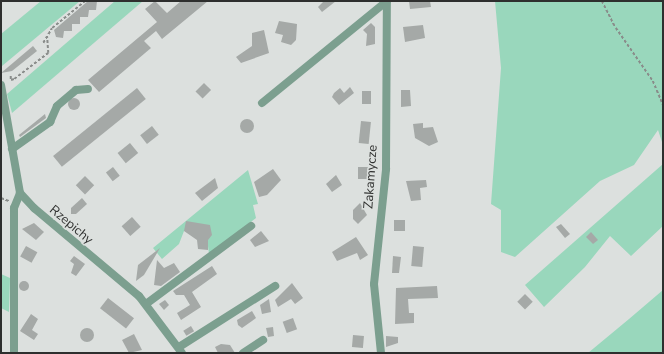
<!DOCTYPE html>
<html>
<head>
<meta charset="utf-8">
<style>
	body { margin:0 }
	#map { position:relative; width:664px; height:354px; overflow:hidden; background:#dce0de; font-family:"Nunito Sans",sans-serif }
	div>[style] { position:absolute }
	.green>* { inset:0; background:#99d7bc }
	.building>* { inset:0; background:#a5a9a7; transform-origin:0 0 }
	.round { border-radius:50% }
	.path>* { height:1.5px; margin-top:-0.75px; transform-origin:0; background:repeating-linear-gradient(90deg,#898c8a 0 3px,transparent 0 5px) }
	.minor>* { height:8px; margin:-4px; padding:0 4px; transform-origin:4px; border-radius:4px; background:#7c9f8f }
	span { translate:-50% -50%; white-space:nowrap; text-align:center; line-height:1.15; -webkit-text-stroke:3px #dce0de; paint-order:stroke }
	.street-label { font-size:13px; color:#2e2f2e }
	.frame { position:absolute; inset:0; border:2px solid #2e2f2e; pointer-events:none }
</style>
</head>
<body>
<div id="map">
	<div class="green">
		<i style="clip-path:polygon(41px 1px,80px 1px,2px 66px,1px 34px)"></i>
		<i style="clip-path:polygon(115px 1px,143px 1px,12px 113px,7px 94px)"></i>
		<i style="clip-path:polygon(495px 1px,663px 1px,663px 145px,658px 130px,634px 165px,600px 181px,515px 257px,501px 252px,501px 210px,491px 204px,501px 68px)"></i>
		<i style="clip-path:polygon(663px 164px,663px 226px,631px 256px,610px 236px,585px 267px,544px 307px,525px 285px)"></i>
		<i style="clip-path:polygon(248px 170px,258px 204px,253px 205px,256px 218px,209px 254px,207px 238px,197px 225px,184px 231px,179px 244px,162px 259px,153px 248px)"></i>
		<i style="clip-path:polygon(1px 274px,10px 278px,9px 312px,1px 308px)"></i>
		<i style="clip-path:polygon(663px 290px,663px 353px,588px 353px,629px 319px)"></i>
	</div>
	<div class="building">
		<i style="clip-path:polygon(88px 1px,97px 1px,96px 10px,89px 10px,88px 17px,80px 17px,80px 24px,72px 24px,72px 31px,64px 31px,63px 38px,56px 37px,54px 30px)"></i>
		<i style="clip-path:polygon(155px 1px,167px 13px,181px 1px,208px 1px,162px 39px,156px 31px,144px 41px,151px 48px,99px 92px,88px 80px,157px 22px,145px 9px)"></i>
		<i style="clip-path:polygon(324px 1px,336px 1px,322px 12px,318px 7px)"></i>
		<i style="clip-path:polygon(409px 1px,430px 1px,431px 7px,410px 9px)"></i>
		<i style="clip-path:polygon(279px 21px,297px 24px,296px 40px,291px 45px,281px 42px,283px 35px,275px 33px)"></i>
		<i style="clip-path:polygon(371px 23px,375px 27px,375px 44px,366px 46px,367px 34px,363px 30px)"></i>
		<i style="clip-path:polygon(423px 25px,425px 38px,405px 42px,403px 27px)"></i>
		<i style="clip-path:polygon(264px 30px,269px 53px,241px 63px,236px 57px,252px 46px,252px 33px)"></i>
		<i style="clip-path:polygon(33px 46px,37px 51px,12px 71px,1px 73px)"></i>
		<i style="left:204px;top:83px;width:10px;height:12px;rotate:45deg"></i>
		<i style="clip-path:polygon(350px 87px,354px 93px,339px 105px,332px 97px,334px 93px,340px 88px,344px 93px)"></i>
		<i style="left:137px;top:88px;width:14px;height:108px;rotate:51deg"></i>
		<i style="clip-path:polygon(401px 90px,410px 90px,411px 106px,401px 107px)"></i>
		<i style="left:362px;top:91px;width:9px;height:13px"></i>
		<i class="round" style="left:68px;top:98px;width:12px;height:12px"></i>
		<i style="clip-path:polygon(45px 114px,46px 118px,20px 137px,19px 135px)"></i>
		<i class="round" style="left:240px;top:119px;width:14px;height:14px"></i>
		<i style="left:361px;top:121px;width:10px;height:22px;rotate:6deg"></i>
		<i style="clip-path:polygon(423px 123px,423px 128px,433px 127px,438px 142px,429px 146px,415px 138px,413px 124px)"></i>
		<i style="left:152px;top:126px;width:11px;height:15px;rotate:52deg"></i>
		<i style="left:130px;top:143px;width:13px;height:16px;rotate:51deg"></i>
		<i style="left:113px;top:167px;width:11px;height:9px;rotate:52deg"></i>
		<i style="left:358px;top:167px;width:10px;height:12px"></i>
		<i style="clip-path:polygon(273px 169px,281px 180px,267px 195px,259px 197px,254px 182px)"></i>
		<i style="clip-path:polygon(336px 175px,342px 185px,332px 192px,326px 184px)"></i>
		<i style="left:85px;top:176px;width:13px;height:13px;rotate:45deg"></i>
		<i style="clip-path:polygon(215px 178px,218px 188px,202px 201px,195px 193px)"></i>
		<i style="clip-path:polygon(426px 180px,427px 187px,420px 188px,421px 200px,411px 201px,406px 181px)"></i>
		<i style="clip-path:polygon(82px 198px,87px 204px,76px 214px,71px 214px,71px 208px)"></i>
		<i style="clip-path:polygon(360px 203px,367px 215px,358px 224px,353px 219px,353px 210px)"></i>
		<i style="left:132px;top:217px;width:13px;height:14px;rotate:48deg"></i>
		<i style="left:394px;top:220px;width:11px;height:11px"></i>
		<i style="clip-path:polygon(186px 221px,210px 225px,212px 235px,208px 240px,208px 250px,198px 249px,197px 240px,184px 231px)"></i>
		<i style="clip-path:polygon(34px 223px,44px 232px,36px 240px,22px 229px)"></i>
		<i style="clip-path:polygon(561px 224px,570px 234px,565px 238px,556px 227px)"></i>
		<i style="clip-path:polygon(261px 231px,269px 241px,255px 247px,250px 240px)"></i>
		<i style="clip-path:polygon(591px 232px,598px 240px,593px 244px,586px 237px)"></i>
		<i style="clip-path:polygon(356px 237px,368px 255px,360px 260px,357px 253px,337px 261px,332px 252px)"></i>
		<i style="left:26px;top:246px;width:13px;height:12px;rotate:29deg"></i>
		<i style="left:413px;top:246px;width:11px;height:20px;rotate:5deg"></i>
		<i style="clip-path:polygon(160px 248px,144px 275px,136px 281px,138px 265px)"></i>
		<i style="clip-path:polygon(74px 256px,85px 264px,76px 276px,71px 273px,74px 264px,70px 261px)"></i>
		<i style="clip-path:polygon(393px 256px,401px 257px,399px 273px,392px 273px)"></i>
		<i style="clip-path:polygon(157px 260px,164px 268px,174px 263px,180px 272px,161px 286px,154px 285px)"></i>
		<i style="clip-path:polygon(212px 266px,217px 274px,192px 292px,201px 307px,181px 320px,177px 313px,190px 305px,184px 295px,176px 295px,173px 291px)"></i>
		<i class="round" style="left:19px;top:281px;width:10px;height:10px"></i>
		<i style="clip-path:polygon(292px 283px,303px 298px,295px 304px,291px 299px,278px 307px,275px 300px)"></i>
		<i style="clip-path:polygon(437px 286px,438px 298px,408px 299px,409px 313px,414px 313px,414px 323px,395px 324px,396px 288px)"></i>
		<i style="left:525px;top:294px;width:11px;height:11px;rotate:45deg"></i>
		<i style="left:108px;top:298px;width:33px;height:13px;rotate:38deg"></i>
		<i style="clip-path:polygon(269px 299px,271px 312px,262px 314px,260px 305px)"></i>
		<i style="clip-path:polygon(165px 300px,169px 305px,164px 310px,159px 304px)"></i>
		<i style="clip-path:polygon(252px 311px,256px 318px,252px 321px,242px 328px,238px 325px,237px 320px)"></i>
		<i style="clip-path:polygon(31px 314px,38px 319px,32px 330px,38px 334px,34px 340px,20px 331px)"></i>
		<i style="left:293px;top:318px;width:12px;height:11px;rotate:70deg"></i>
		<i style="left:191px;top:326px;width:6px;height:9px;rotate:59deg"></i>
		<i style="clip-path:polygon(273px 327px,274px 336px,268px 337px,266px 328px)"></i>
		<i class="round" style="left:80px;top:328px;width:14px;height:14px"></i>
		<i style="clip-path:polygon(134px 334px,142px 350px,129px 353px,122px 340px)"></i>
		<i style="left:353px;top:335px;width:11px;height:12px;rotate:5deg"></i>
		<i style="clip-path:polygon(386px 336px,398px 337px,398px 343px,386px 347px)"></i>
		<i style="clip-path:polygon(221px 344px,230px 345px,235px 353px,218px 353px,215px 347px)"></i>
	</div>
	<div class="path">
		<i style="left:602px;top:1px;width:30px;rotate:63deg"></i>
		<i style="left:616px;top:28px;width:65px;rotate:55.1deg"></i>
		<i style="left:653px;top:81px;width:26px;rotate:67deg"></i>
		<i style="left:43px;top:43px;width:17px;rotate:-59deg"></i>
		<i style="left:52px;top:28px;width:43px;rotate:-39.3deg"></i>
		<i style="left:11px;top:76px;width:4px;rotate:90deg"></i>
		<i style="left:11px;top:80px;width:3px;rotate:-18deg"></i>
		<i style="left:14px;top:79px;width:43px;rotate:-37.4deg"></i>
		<i style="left:48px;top:53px;width:16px;rotate:-94deg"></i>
		<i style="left:1px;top:198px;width:9px;rotate:21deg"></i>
	</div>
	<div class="minor">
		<i style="left:1px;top:85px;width:110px;rotate:80deg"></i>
		<i style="left:20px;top:193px;width:21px;rotate:47deg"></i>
		<i style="left:34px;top:208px;width:137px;rotate:40deg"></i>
		<i style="left:139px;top:296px;width:71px;rotate:53deg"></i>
		<i style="left:262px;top:103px;width:161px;rotate:-39.2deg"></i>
		<i style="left:12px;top:149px;width:47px;rotate:-35.4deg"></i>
		<i style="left:50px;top:122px;width:17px;rotate:-66deg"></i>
		<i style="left:57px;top:106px;width:25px;rotate:-40deg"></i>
		<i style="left:76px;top:90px;width:12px;rotate:-5deg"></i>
		<i style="left:146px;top:304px;width:131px;rotate:-36.6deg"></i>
		<i style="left:179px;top:347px;width:114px;rotate:-32.4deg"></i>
		<i style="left:14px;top:353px;width:145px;rotate:-90deg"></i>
		<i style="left:14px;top:208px;width:16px;rotate:-68deg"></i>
		<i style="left:243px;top:353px;width:24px;rotate:-33deg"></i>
		<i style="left:381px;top:353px;width:69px;rotate:-95.8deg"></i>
		<i style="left:374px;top:284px;width:116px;rotate:-84deg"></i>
		<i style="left:386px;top:169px;width:168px;rotate:-89.7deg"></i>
	</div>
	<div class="street-label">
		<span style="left:371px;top:177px;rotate:-86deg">Zakamycze</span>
		<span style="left:71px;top:225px;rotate:40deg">Rzepichy</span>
	</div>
	<div class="frame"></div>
</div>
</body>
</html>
